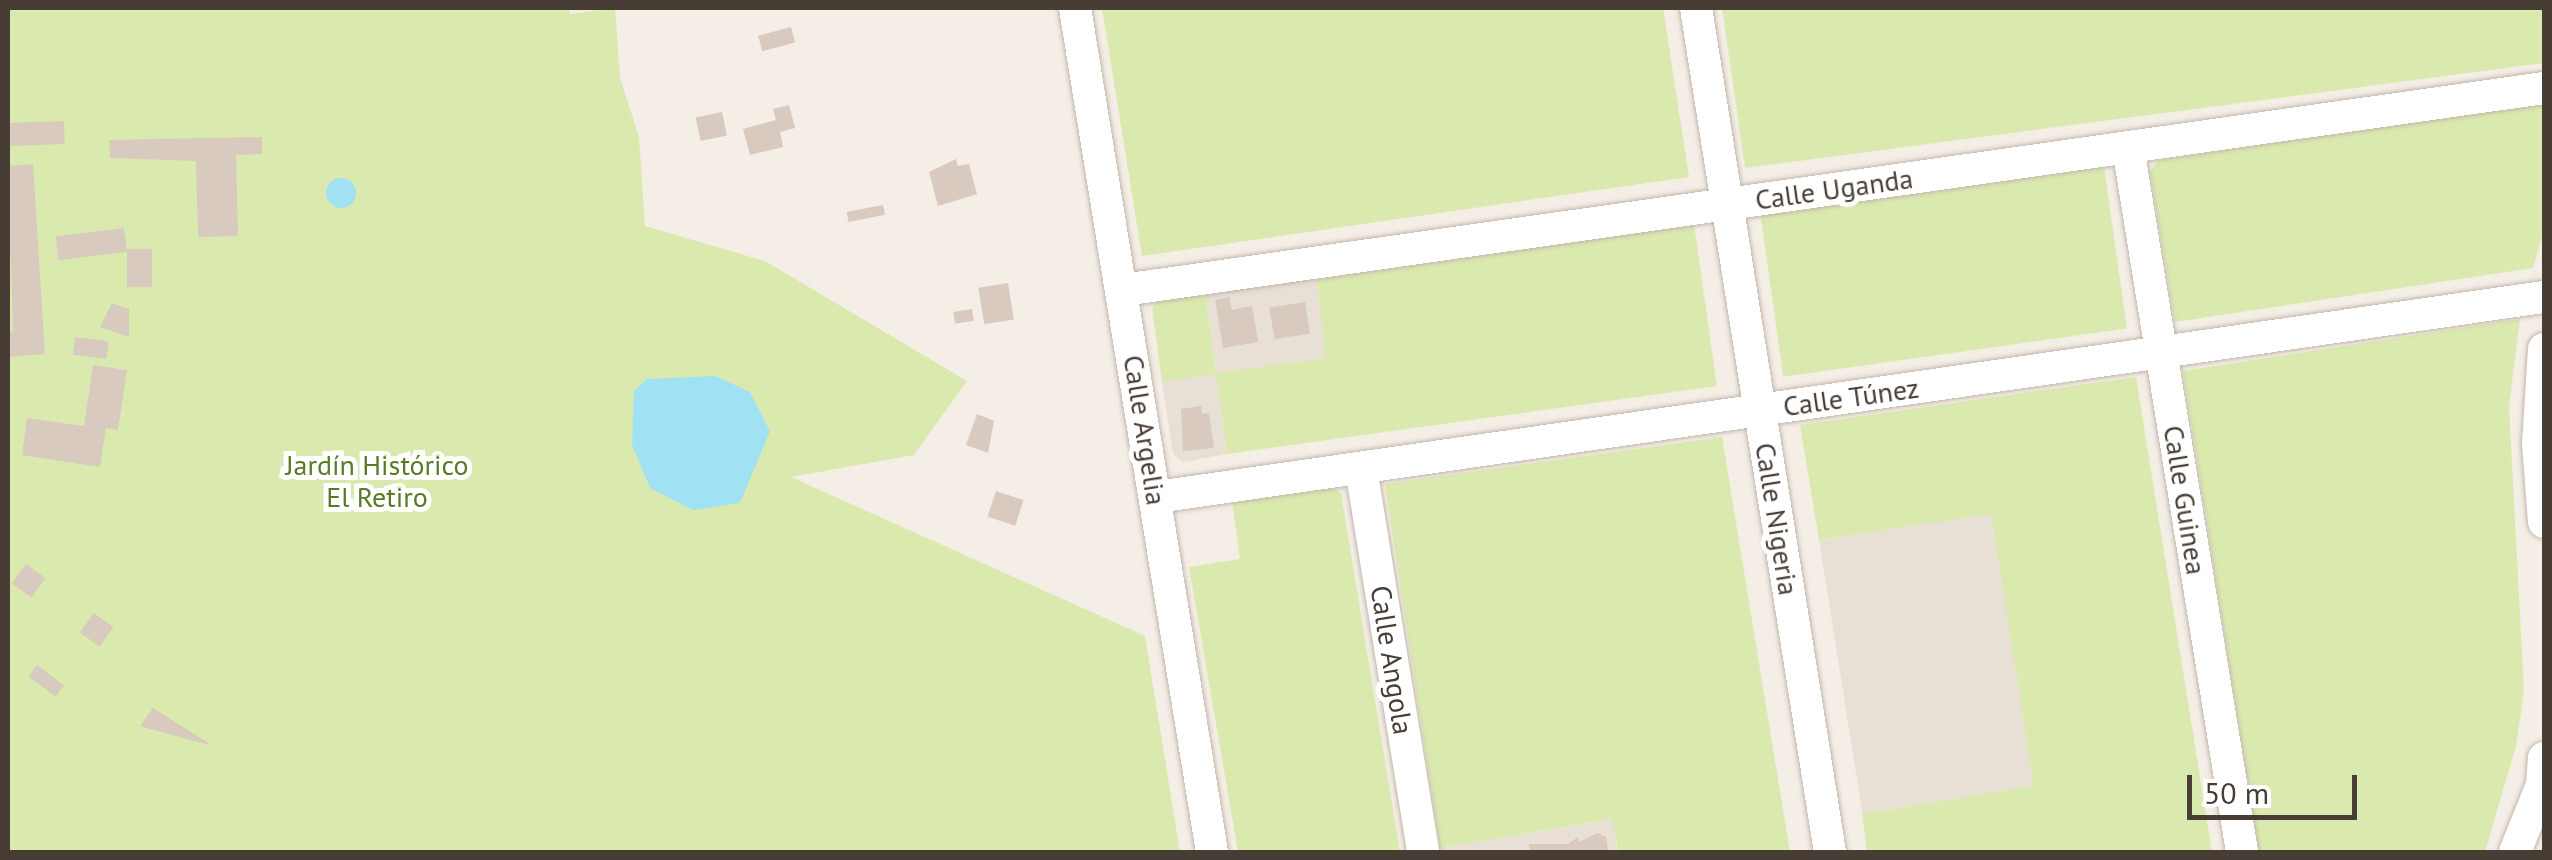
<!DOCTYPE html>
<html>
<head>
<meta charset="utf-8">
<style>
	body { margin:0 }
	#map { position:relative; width:2552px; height:860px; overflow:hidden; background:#f4eee7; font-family:"PT Sans",sans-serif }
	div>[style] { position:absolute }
	.residential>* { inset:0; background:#e8dfd5; transform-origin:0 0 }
	.green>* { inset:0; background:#daeaae; transform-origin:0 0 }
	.water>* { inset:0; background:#a0e1f4 }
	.round { border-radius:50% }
	.building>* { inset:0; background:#d9cabf; transform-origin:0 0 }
	.roads { filter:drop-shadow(0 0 2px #c3b7ac) drop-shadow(0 0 2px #c3b7ac) }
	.minor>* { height:32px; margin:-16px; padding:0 16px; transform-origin:16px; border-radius:16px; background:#fff }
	span { translate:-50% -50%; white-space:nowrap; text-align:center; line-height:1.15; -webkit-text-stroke:10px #fff; paint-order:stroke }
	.street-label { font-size:28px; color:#483d35 }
	.park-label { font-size:28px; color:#567c25 }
	.frame { position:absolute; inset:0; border:10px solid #483d35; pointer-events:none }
	.scale { position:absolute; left:2187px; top:775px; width:170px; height:45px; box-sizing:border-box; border:5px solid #483d35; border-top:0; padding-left:12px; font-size:30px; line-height:35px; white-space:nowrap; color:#483d35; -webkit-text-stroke:8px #fff; paint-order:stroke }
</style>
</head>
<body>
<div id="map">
	<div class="residential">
		<i style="clip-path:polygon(1316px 276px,1327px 358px,1216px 373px,1227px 454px,1183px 462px,1173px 454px,1162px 382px,1216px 373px,1205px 291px)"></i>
		<i style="left:1991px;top:513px;width:277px;height:174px;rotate:81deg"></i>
		<i style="clip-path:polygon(1613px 819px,1617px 852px,1441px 852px,1440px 848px)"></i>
	</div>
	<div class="green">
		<i style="clip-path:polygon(8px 8px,570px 8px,570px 14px,615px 8px,620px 78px,639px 137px,645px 226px,765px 261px,967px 381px,914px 455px,791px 477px,1145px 636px,1180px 852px,8px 852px)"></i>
		<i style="clip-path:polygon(1102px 8px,1663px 8px,1689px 177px,1142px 256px)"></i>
		<i style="clip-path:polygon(1722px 8px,2544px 8px,2544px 63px,1745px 168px)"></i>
		<i style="clip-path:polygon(2544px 103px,2544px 230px,2533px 268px,2175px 322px,2150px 171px,2159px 160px)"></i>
		<i style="left:2104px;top:166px;width:164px;height:347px;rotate:82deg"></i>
		<i style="clip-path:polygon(1694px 224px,1717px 386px,1227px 454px,1216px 374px,1162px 382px,1152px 308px,1159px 297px,1205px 291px,1216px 373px,1326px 358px,1316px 276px)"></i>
		<i style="clip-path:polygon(2520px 319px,2509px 407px,2524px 691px,2516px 746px,2485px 852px,2259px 852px,2183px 371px)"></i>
		<i style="clip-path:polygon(2136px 377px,2212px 852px,1867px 852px,1862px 814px,2034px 786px,1991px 514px,1819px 540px,1800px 425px)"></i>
		<i style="clip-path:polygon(1722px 437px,1790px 852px,1618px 852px,1612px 819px,1440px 848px,1385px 484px)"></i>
		<i style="clip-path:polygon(1330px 485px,1341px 493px,1400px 852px,1238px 852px,1189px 567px,1240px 559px,1232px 501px)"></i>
	</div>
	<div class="water">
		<i class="round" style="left:326px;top:178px;width:30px;height:30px"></i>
		<i style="clip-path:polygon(715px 376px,750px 392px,770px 431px,740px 503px,693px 510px,650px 488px,632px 445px,634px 391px,647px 379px)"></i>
	</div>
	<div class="building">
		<i style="left:791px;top:27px;width:16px;height:34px;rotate:75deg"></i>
		<i style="clip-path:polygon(789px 105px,795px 128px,780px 132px,783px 147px,750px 155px,743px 129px,776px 120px,773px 109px)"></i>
		<i style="left:722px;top:112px;width:24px;height:27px;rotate:78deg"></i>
		<i style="left:64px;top:121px;width:23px;height:56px;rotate:88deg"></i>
		<i style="clip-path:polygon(262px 137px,262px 154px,236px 155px,238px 236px,198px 237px,196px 161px,110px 158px,109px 140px)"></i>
		<i style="clip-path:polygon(956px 159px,958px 166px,969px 164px,977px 194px,938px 206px,929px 172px)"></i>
		<i style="clip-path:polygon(33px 164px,45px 354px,8px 357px,8px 332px,13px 331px,8px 166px)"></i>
		<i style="left:883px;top:205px;width:10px;height:37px;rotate:79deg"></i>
		<i style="left:124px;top:228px;width:24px;height:69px;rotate:83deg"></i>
		<i style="left:127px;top:249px;width:25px;height:38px"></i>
		<i style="left:1008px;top:283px;width:37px;height:30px;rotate:81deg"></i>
		<i style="clip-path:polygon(1229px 297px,1232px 310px,1252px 306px,1258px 342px,1223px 348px,1215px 300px)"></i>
		<i style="left:1305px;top:302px;width:32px;height:36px;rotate:81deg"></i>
		<i style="clip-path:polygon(112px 303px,129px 309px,129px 337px,100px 327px)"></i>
		<i style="left:972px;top:309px;width:12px;height:19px;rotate:81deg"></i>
		<i style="left:75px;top:337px;width:34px;height:18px;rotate:7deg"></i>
		<i style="clip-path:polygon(93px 365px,127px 370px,118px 430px,106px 428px,100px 467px,22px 455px,27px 418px,84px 426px)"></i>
		<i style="clip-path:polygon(1201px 406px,1202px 414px,1209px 413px,1214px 448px,1183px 451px,1181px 409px)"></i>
		<i style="clip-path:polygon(977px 414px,994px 421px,988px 453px,966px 445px)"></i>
		<i style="left:996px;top:491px;width:29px;height:27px;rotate:18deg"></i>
		<i style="left:26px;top:564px;width:24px;height:24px;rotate:36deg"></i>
		<i style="left:94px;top:613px;width:24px;height:24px;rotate:36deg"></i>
		<i style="left:37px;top:665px;width:34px;height:14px;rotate:37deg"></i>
		<i style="clip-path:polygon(153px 708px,210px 744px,209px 745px,140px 726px)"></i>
		<i style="clip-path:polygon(1598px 833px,1606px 837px,1608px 852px,1530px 852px,1529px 844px,1568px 844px,1578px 837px,1579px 842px)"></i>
	</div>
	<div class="roads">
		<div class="minor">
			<i style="left:1075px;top:8px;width:855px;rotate:80.78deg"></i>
			<i style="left:1696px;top:8px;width:855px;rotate:80.98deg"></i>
			<i style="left:2128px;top:147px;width:714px;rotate:80.81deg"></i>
			<i style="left:1123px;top:290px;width:1435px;rotate:-8.09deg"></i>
			<i style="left:2544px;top:349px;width:95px;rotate:93.6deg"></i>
			<i style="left:2538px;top:444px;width:78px;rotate:85.6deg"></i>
			<i style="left:1361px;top:468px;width:389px;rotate:80.8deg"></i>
			<i style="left:1157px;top:497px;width:1401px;rotate:-8.21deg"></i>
			<i style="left:2515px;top:852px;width:72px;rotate:-68.1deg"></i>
			<i style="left:2542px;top:785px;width:27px;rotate:-86deg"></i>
		</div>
	</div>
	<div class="street-label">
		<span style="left:1834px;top:189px;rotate:-8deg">Calle Uganda</span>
		<span style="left:1851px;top:397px;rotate:-8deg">Calle Túnez</span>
		<span style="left:1145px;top:430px;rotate:81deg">Calle Argelia</span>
		<span style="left:2185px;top:500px;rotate:81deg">Calle Guinea</span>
		<span style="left:1777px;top:519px;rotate:81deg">Calle Nigeria</span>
		<span style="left:1392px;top:660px;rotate:81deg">Calle Angola</span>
	</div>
	<div class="park-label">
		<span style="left:377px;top:481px">Jardín Histórico<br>El Retiro</span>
	</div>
	<div class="frame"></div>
	<div class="scale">50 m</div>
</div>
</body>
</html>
